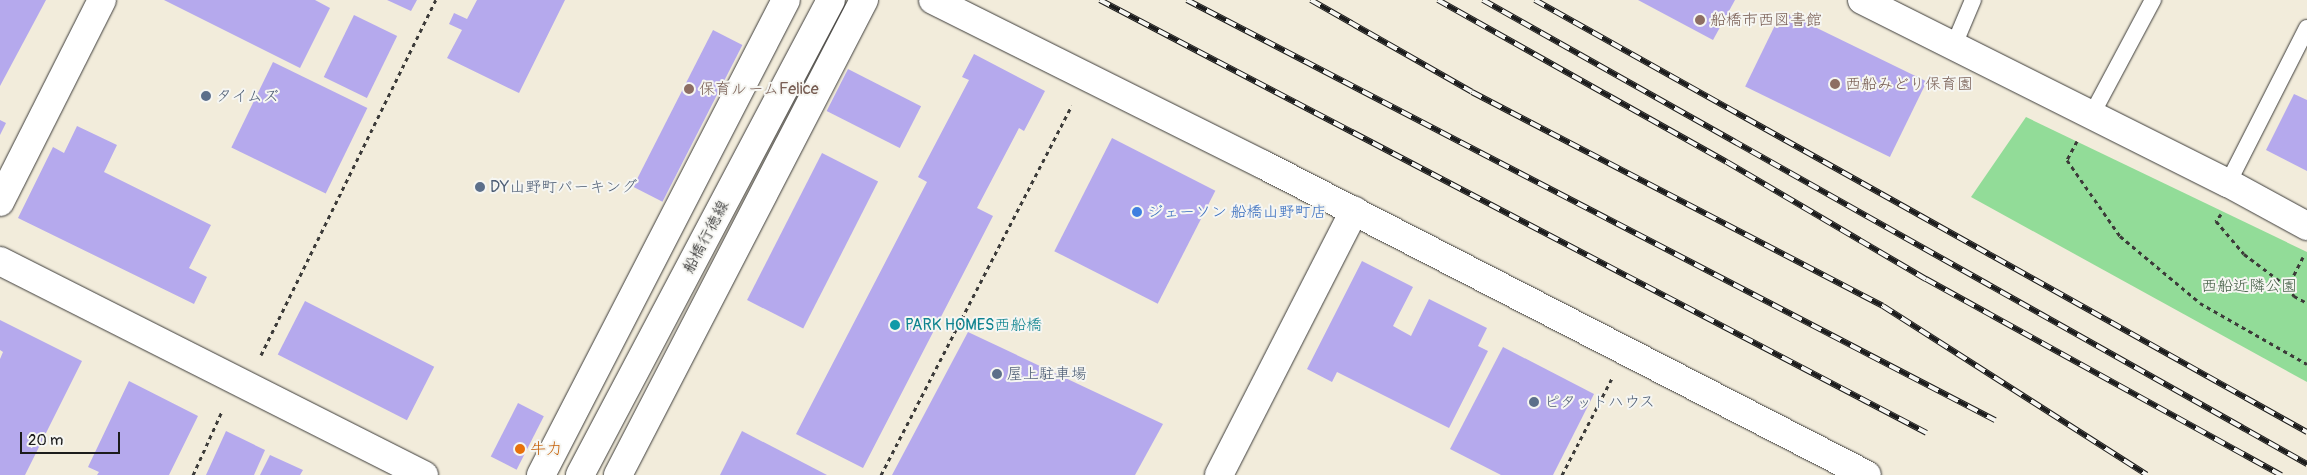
<!DOCTYPE html>
<html>
<head>
<meta charset="utf-8">
<style>
	body { margin:0 }
	#map { position:relative; width:2307px; height:475px; overflow:hidden; background:#f2ecdb; font-family:Pangolin,"Klee One",sans-serif }
	div>[style] { position:absolute }
	.green>* { inset:0; background:#92dc98 }
	.building>* { inset:0; background:#b5a9ed; transform-origin:0 0 }
	.path>* { height:3px; margin-top:-1.5px; transform-origin:0; background:repeating-linear-gradient(90deg,#3c3b39 0 4px,transparent 0 8px) }
	.roads { filter:drop-shadow(0 0 1px #3c3b39) drop-shadow(0 0 1px #3c3b39) }
	.lane>* { height:16px; margin:-8px; padding:0 8px; transform-origin:8px; border-radius:8px; background:#fff }
	.street>* { height:28px; margin:-14px; padding:0 14px; transform-origin:14px; border-radius:14px; background:#fff }
	.secondary>* { height:28px; margin:-14px; padding:0 14px; transform-origin:14px; border-radius:14px; background:#fff }
	.rail>* { height:5.5px; margin-top:-2.75px; transform-origin:0; background:repeating-linear-gradient(90deg,#f6f6f2 0 11px,#1c1c1c 0 22px); box-sizing:border-box; border-block:1px solid #1c1c1c }
	.dots>* { width:14px; height:14px; translate:-50% -50%; box-sizing:border-box; border:2px solid #f6f6f2; border-radius:50% }
	span { translate:-50% -50%; white-space:nowrap; text-align:center; line-height:1.15; -webkit-text-stroke:4px #f6f6f2; paint-order:stroke }
	.education-label { font-size:16px; color:#785e54 }
	.left { translate:0 -50%; text-align:left }
	.service-label { font-size:16px; color:#4e5e75 }
	.shop-label { font-size:16px; color:#366cbe }
	.street-label { font-size:16px; color:#1c1c1c }
	.park-label { font-size:16px; color:#455f47 }
	.culture-label { font-size:16px; color:#0d838f }
	.food-label { font-size:16px; color:#c56008 }
	.scale { position:absolute; left:20px; top:432px; width:100px; height:22px; box-sizing:border-box; border:2px solid #1c1c1c; border-top:0; padding-left:6px; font-size:15px; line-height:18px; white-space:nowrap; color:#1c1c1c; -webkit-text-stroke:4px #f6f6f2; paint-order:stroke }
</style>
</head>
<body>
<div id="map">
	<div class="green">
		<i style="clip-path:polygon(2026px 117px,2307px 252px,2307px 382px,1971px 197px)"></i>
	</div>
	<div class="building">
		<i style="clip-path:polygon(0 0,46px 0,0 86px)"></i>
		<i style="clip-path:polygon(164px 0,315px 0,330px 8px,300px 68px)"></i>
		<i style="clip-path:polygon(387px 0,417px 0,411px 11px)"></i>
		<i style="clip-path:polygon(477px 0,565px 0,519px 93px,447px 58px,462px 30px,449px 24px,454px 13px,467px 19px)"></i>
		<i style="clip-path:polygon(1638px 0,1735px 0,1713px 40px)"></i>
		<i style="left:1782px;top:11px;width:161px;height:84px;rotate:26deg"></i>
		<i style="left:354px;top:15px;width:48px;height:69px;rotate:26deg"></i>
		<i style="left:713px;top:30px;width:33px;height:176px;rotate:27deg"></i>
		<i style="clip-path:polygon(974px 54px,1045px 91px,1024px 131px,1019px 128px,977px 208px,993px 216px,863px 468px,796px 434px,927px 182px,918px 177px,969px 80px,962px 77px)"></i>
		<i style="left:273px;top:62px;width:105px;height:95px;rotate:26deg"></i>
		<i style="left:848px;top:69px;width:82px;height:47px;rotate:27deg"></i>
		<i style="clip-path:polygon(2294px 94px,2307px 100px,2307px 171px,2266px 150px)"></i>
		<i style="clip-path:polygon(0 120px,6px 123px,0 135px)"></i>
		<i style="clip-path:polygon(77px 126px,117px 145px,104px 172px,211px 225px,189px 268px,207px 277px,194px 304px,18px 218px,53px 147px,64px 153px)"></i>
		<i style="left:1112px;top:138px;width:116px;height:127px;rotate:27deg"></i>
		<i style="left:822px;top:153px;width:63px;height:165px;rotate:27deg"></i>
		<i style="clip-path:polygon(1362px 261px,1413px 287px,1393px 326px,1411px 336px,1429px 299px,1487px 328px,1478px 346px,1488px 351px,1449px 428px,1337px 372px,1332px 382px,1307px 369px)"></i>
		<i style="left:305px;top:301px;width:145px;height:60px;rotate:27deg"></i>
		<i style="clip-path:polygon(0 320px,82px 361px,25px 475px,0 475px,0 359px,3px 352px,0 350px)"></i>
		<i style="clip-path:polygon(968px 332px,1163px 424px,1135px 475px,892px 475px)"></i>
		<i style="clip-path:polygon(1503px 347px,1594px 394px,1553px 475px,1501px 475px,1450px 449px)"></i>
		<i style="clip-path:polygon(129px 381px,198px 416px,169px 475px,97px 475px,99px 472px,88px 467px)"></i>
		<i style="left:518px;top:403px;width:29px;height:60px;rotate:27deg"></i>
		<i style="clip-path:polygon(226px 431px,265px 450px,254px 475px,206px 475px)"></i>
		<i style="clip-path:polygon(742px 431px,827px 475px,720px 475px)"></i>
		<i style="clip-path:polygon(270px 455px,303px 470px,300px 475px,260px 475px)"></i>
	</div>
	<div class="path">
		<i style="left:2077px;top:141px;width:21px;rotate:118deg"></i>
		<i style="left:2067px;top:160px;width:93px;rotate:55.1deg"></i>
		<i style="left:2120px;top:236px;width:104px;rotate:39.9deg"></i>
		<i style="left:2200px;top:303px;width:123px;rotate:29.7deg"></i>
		<i style="left:2221px;top:214px;width:9px;rotate:126deg"></i>
		<i style="left:2216px;top:221px;width:43px;rotate:49.7deg"></i>
		<i style="left:2244px;top:254px;width:55px;rotate:36.9deg"></i>
		<i style="left:2303px;top:257px;width:34px;rotate:117deg"></i>
		<i style="left:2288px;top:287px;width:11px;rotate:56deg"></i>
		<i style="left:2294px;top:296px;width:15px;rotate:28deg"></i>
		<i style="left:261px;top:355px;width:396px;rotate:-63.8deg"></i>
		<i style="left:193px;top:475px;width:70px;rotate:-65.6deg"></i>
		<i style="left:881px;top:475px;width:416px;rotate:-62.7deg"></i>
		<i style="left:1562px;top:475px;width:109px;rotate:-62.7deg"></i>
	</div>
	<div class="roads">
		<div class="lane">
			<i style="left:1954px;top:45px;width:49px;rotate:-67.1deg"></i>
			<i style="left:2091px;top:116px;width:132px;rotate:-61.9deg"></i>
			<i style="left:2228px;top:183px;width:174px;rotate:-63deg"></i>
		</div>
		<div class="street">
			<i style="left:1862px;top:0;width:409px;rotate:26.6deg"></i>
			<i style="left:2228px;top:183px;width:90px;rotate:28.6deg"></i>
			<i style="left:0;top:202px;width:226px;rotate:-63.2deg"></i>
			<i style="left:541px;top:475px;width:534px;rotate:-62.72deg"></i>
			<i style="left:618px;top:475px;width:535px;rotate:-62.62deg"></i>
			<i style="left:1219px;top:475px;width:297px;rotate:-62.9deg"></i>
		</div>
		<div class="secondary">
			<i style="left:933px;top:0;width:368px;rotate:26.5deg"></i>
			<i style="left:1262px;top:164px;width:680px;rotate:27.21deg"></i>
			<i style="left:0;top:261px;width:475px;rotate:26.8deg"></i>
			<i style="left:580px;top:475px;width:537px;rotate:-62.15deg"></i>
		</div>
	</div>
	<div class="rail">
		<i style="left:1100px;top:0;width:933px;rotate:27.64deg"></i>
		<i style="left:1187px;top:0;width:911px;rotate:27.47deg"></i>
		<i style="left:1311px;top:0;width:185px;rotate:29.7deg"></i>
		<i style="left:1472px;top:92px;width:463px;rotate:27.5deg"></i>
		<i style="left:1883px;top:306px;width:313px;rotate:32.6deg"></i>
		<i style="left:1438px;top:0;width:331px;rotate:29.3deg"></i>
		<i style="left:1727px;top:162px;width:231px;rotate:30.5deg"></i>
		<i style="left:1926px;top:279px;width:406px;rotate:28.9deg"></i>
		<i style="left:1483px;top:0;width:946px;rotate:29.38deg"></i>
		<i style="left:1535px;top:0;width:885px;rotate:29.23deg"></i>
	</div>
	<div class="dots">
		<i style="left:1700px;top:20px;background:#8d6e63"></i>
		<i style="left:1835px;top:84px;background:#8d6e63"></i>
		<i style="left:689px;top:89px;background:#8d6e63"></i>
		<i style="left:206px;top:96px;background:#5c6f8a"></i>
		<i style="left:480px;top:187px;background:#5c6f8a"></i>
		<i style="left:1137px;top:212px;background:#3f7fe0"></i>
		<i style="left:895px;top:325px;background:#0f9aa8"></i>
		<i style="left:997px;top:374px;background:#5c6f8a"></i>
		<i style="left:1534px;top:402px;background:#5c6f8a"></i>
		<i style="left:520px;top:449px;background:#e8710a"></i>
	</div>
	<div class="education-label">
		<span class="left" style="left:1710px;top:20px">船橋市西図書館</span>
		<span class="left" style="left:1845px;top:84px">西船みどり保育園</span>
		<span class="left" style="left:699px;top:89px">保育ルームFelice</span>
	</div>
	<div class="service-label">
		<span class="left" style="left:216px;top:96px">タイムズ</span>
		<span class="left" style="left:490px;top:187px">DY山野町パーキング</span>
		<span class="left" style="left:1007px;top:374px">屋上駐車場</span>
		<span class="left" style="left:1544px;top:402px">ピタットハウス</span>
	</div>
	<div class="shop-label">
		<span class="left" style="left:1147px;top:212px">ジェーソン 船橋山野町店</span>
	</div>
	<div class="street-label">
		<span style="left:706px;top:237px;rotate:-62deg">船橋行徳線</span>
	</div>
	<div class="park-label">
		<span style="left:2249px;top:286px">西船近隣公園</span>
	</div>
	<div class="culture-label">
		<span class="left" style="left:905px;top:325px">PARK HOMES西船橋</span>
	</div>
	<div class="food-label">
		<span class="left" style="left:530px;top:449px">牛力</span>
	</div>
	<div class="scale">20 m</div>
</div>
</body>
</html>
